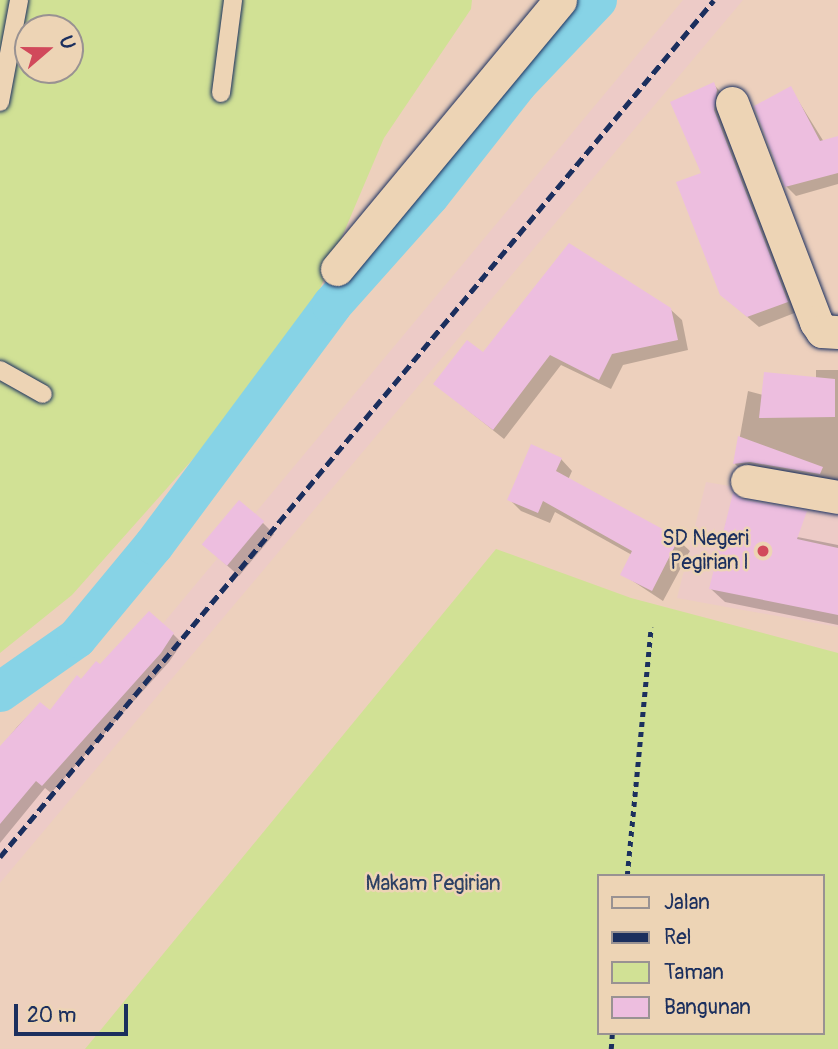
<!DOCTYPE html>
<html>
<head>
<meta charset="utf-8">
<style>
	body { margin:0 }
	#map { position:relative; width:838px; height:1049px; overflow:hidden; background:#edd0bd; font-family:Pangolin,sans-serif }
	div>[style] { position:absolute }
	.built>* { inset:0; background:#edcbc7 }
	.green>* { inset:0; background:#d1e195 }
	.shadow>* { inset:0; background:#0003 }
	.canal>* { height:40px; margin:-20px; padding:0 20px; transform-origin:20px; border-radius:20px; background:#87d3e6 }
	.building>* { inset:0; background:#edbedf; transform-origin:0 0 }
	.path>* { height:4.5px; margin-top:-2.25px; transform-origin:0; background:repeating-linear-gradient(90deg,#1b2f5e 0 5px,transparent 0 10px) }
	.roads { filter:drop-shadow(0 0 2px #1b2f5e) drop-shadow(0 0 2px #1b2f5e) }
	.service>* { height:18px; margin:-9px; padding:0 9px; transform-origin:9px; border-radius:9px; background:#edd4b5 }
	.minor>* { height:33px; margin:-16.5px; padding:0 16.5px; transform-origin:16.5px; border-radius:16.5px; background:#edd4b5 }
	.rail>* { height:5px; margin-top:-2.5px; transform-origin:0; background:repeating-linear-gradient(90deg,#1b2f5e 0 10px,transparent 0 15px) }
	.dots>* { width:19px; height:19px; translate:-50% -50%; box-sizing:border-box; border:4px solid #edd4b5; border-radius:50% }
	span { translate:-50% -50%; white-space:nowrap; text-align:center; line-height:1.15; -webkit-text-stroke:5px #edd4b5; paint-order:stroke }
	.poi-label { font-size:21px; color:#1b2f5e }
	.right { translate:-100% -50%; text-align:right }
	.park-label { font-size:21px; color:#2d4164 }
	.legend { position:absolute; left:597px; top:874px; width:228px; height:161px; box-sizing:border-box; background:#edd4b5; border:2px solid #999292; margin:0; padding:9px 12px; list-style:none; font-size:21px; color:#1b2f5e }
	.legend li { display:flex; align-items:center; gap:14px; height:35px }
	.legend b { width:35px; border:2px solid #999292 }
	.north { position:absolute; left:14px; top:14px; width:70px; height:70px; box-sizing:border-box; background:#edd4b5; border:2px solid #999292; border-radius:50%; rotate:70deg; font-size:19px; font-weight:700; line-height:28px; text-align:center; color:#1b2f5e }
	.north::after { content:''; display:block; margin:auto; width:24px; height:32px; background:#d1495b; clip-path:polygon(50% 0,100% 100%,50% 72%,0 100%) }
	.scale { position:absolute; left:14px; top:1004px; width:114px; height:32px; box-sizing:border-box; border:4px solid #1b2f5e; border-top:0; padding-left:9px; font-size:21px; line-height:24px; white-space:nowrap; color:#1b2f5e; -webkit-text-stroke:5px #edd4b5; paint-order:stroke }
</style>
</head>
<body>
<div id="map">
	<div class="built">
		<i style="clip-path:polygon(683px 0,743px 0,0 883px,0 819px)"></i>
		<i style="clip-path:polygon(706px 482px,838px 504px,838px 627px,677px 598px)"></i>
	</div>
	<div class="green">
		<i style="clip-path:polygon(evenodd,0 0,472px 0,471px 9px,384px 138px,319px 291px,265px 378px,72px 595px,0 653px,0 0,28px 28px,70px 28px,70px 70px,28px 70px,28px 28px)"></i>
		<i style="clip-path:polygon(evenodd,496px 549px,631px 598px,838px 653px,838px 1049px,85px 1049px,496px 549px,598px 876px,822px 876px,822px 1033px,598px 1033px,598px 876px)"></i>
	</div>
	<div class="shadow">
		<i style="clip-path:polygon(713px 84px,724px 95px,797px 312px,759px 327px,721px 294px,704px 174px)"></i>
		<i style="clip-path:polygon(791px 89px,824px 142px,838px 138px,838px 184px,796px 196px,786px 186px)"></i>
		<i style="clip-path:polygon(670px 309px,682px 320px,688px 350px,623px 365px,611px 389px,561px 365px,504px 439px,435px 384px,483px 355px)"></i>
		<i style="clip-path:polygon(816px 370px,838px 370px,838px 482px,741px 470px,735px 464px,748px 391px,763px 395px,816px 379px)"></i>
		<i style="clip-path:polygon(561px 459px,572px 471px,568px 480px,678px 540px,690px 551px,663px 601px,622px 574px,632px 555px,555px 512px,550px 523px,521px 511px,509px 499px)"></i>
		<i style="clip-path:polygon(263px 523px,274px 534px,239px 576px,204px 545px)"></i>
		<i style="clip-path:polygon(726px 523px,838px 545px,838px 625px,725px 602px,711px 589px)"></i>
		<i style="clip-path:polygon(173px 634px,182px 643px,169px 662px,51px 793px,45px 788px,0 843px,0 748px,17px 727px,40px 704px,51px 712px,100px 667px)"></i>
	</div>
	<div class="canal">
		<i style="left:0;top:692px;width:94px;rotate:-35deg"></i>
		<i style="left:77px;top:638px;width:121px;rotate:-50.4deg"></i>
		<i style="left:154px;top:545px;width:299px;rotate:-53.4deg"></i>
		<i style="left:332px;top:305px;width:147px;rotate:-48.3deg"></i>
		<i style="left:430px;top:195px;width:141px;rotate:-51.9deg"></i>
		<i style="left:517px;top:84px;width:116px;rotate:-46.4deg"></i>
	</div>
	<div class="building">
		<i style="clip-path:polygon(714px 82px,717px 90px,714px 110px,788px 302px,747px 317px,720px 295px,676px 182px,701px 173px,670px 102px)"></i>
		<i style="clip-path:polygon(791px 86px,820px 141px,838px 136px,838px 173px,785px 187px,754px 106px)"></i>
		<i style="clip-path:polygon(569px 243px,671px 308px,678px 340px,612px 354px,599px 380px,550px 355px,493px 430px,433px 384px,467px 340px,483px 352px)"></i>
		<i style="clip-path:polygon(764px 372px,835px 379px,835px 417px,759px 418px)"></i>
		<i style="clip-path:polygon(738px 436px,823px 467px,820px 474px,750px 462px,733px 464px)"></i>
		<i style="clip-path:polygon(531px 444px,562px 458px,556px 471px,679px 538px,652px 591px,620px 575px,632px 551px,543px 501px,538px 513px,507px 500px)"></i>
		<i style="clip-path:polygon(733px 493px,744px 500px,807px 511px,797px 539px,838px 548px,838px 615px,709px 589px)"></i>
		<i style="left:239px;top:500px;width:33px;height:58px;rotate:40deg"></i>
		<i style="clip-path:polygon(149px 611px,174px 633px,161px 653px,42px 786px,36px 781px,0 824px,0 746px,40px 702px,50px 710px,77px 675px,81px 679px,96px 661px,100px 664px)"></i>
	</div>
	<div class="path">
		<i style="left:627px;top:876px;width:250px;rotate:-84.5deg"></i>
		<i style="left:611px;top:1049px;width:16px;rotate:-86deg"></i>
	</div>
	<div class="roads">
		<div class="service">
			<i style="left:221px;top:93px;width:94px;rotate:-82.6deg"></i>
			<i style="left:0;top:102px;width:104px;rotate:-79.4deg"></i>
			<i style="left:0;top:370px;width:49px;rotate:29.2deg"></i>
		</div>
		<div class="minor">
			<i style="left:732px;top:103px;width:235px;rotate:69deg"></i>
			<i style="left:816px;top:322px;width:11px;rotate:56deg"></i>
			<i style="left:822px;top:331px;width:16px;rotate:4deg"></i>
			<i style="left:337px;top:269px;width:349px;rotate:-50.3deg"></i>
			<i style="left:747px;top:481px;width:92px;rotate:10deg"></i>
		</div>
	</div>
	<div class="rail">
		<i style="left:0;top:857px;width:1115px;rotate:-50.2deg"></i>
	</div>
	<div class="dots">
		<i style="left:763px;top:551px;background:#d1495b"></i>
	</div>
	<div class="poi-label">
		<span class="right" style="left:749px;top:551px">SD Negeri<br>Pegirian I</span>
	</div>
	<div class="park-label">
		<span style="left:433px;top:884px">Makam Pegirian</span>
	</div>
	<ul class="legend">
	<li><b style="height:9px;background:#edd4b5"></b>Jalan</li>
	<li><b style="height:9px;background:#1b2f5e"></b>Rel</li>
	<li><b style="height:19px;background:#d1e195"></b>Taman</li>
	<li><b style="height:19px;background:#edbedf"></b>Bangunan</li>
	</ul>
	<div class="north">U</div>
	<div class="scale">20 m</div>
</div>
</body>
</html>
